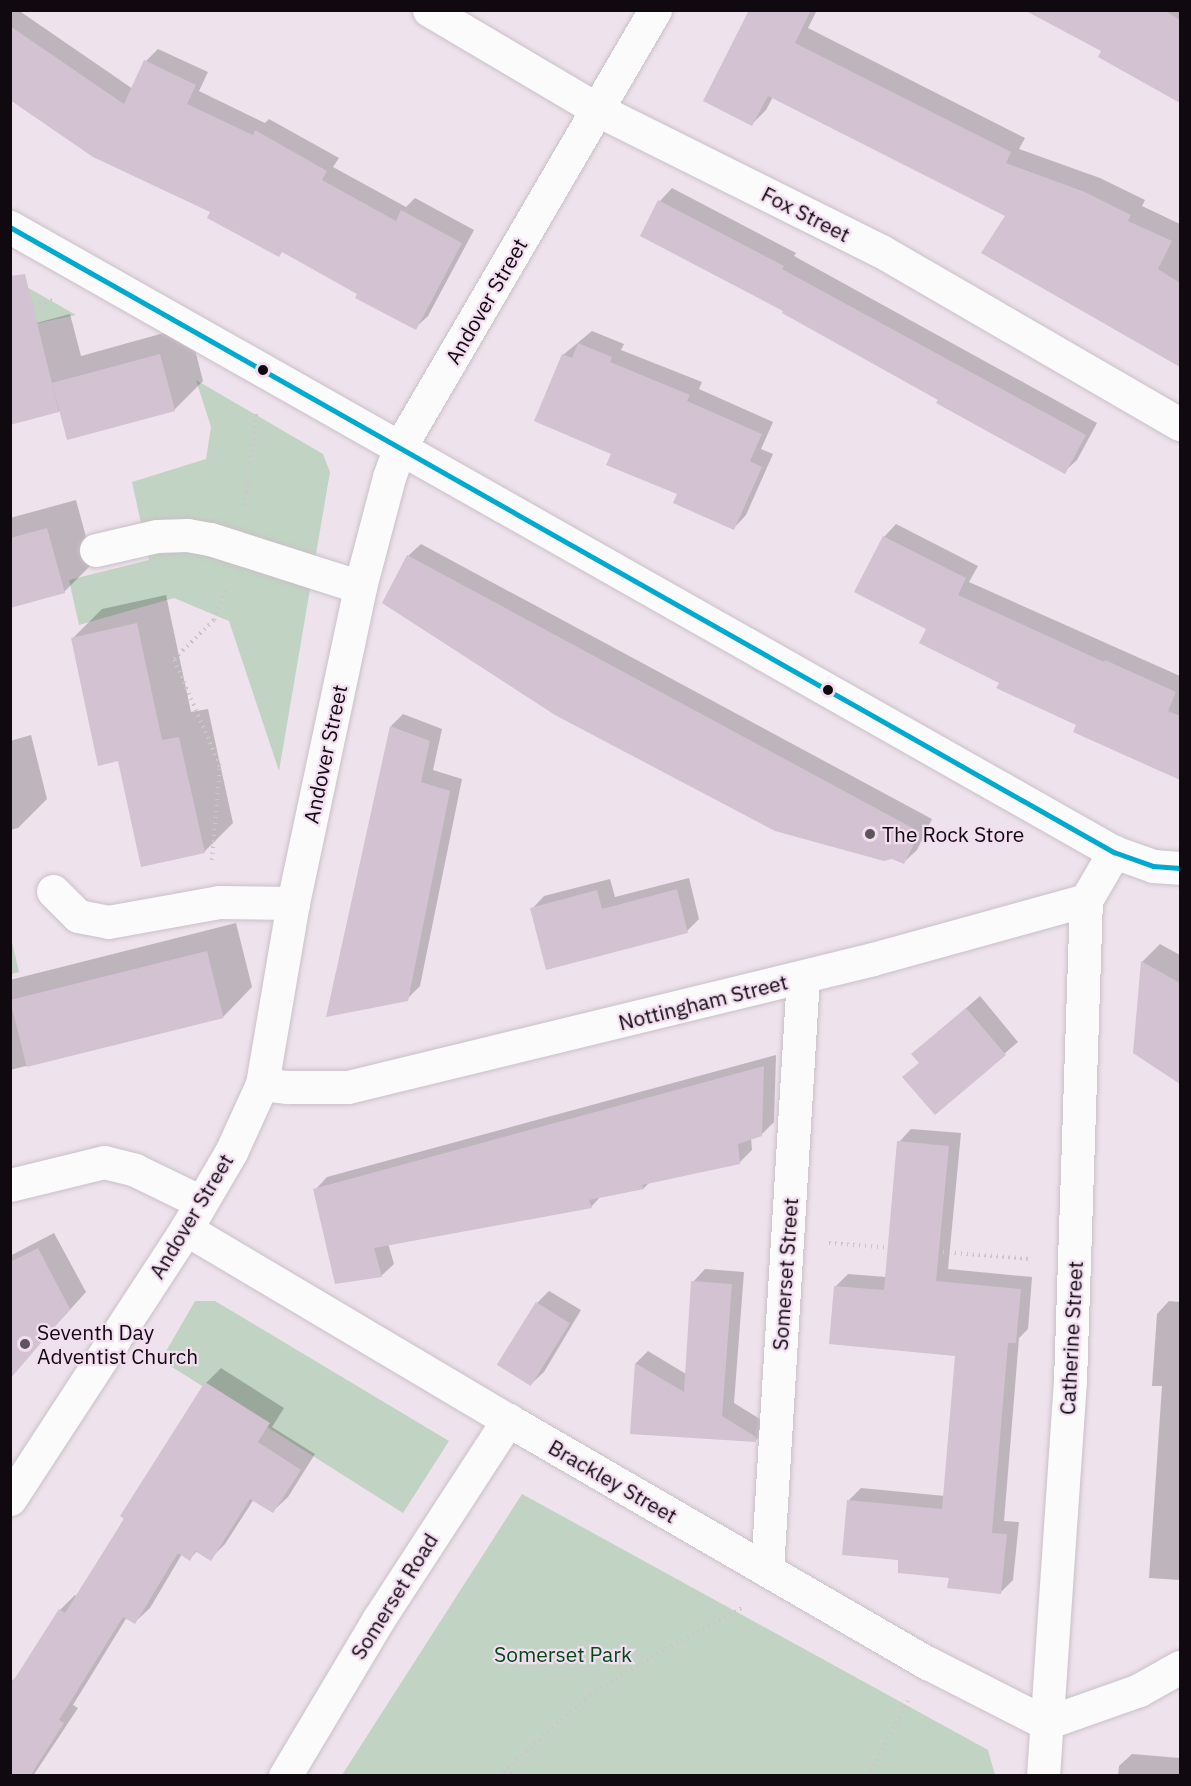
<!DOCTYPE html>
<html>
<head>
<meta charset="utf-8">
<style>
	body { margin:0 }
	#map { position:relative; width:1191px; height:1786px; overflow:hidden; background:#eee2ec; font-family:"IBM Plex Sans",sans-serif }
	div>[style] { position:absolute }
	.green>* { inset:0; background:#c1d3c3 }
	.shadow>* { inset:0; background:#0003 }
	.building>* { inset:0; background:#d3c2d1; transform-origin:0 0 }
	.path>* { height:4px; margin-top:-2px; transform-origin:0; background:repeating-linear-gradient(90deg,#cac6c9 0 1.5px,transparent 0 6px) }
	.roads { filter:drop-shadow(0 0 2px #c9c0c7) drop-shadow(0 0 2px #c9c0c7) }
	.minor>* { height:33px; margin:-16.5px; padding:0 16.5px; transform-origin:16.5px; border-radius:16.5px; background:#fcfbfc }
	.bus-1>* { height:4.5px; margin:-2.25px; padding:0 2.25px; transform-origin:2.25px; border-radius:2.25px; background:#00a9ce }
	.dots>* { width:16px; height:16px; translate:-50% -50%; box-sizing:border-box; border:3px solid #f2def0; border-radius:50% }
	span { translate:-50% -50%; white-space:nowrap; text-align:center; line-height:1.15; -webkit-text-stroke:4.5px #f2def0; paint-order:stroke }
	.street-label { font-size:21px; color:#10090f }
	.poi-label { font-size:21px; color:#10090f }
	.left { translate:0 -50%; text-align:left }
	.park-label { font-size:21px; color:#004817 }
	.frame { position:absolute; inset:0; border:12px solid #10090f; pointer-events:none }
</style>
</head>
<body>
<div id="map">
	<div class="green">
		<i style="clip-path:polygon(11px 278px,76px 315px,11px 329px)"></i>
		<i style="clip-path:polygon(196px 380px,323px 454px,330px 472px,279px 771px,229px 621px,174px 598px,79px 625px,69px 580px,149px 560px,132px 482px,206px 459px,211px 427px)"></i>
		<i style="clip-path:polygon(11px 938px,19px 972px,11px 974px,10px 974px)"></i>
		<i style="clip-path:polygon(195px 1301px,215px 1301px,449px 1441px,403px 1513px,161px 1360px)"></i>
		<i style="clip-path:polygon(522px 1494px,988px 1750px,995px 1775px,342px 1775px)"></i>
	</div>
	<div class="shadow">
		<i style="clip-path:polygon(10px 10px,18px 10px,133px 89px,146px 61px,158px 49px,208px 72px,199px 91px,265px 123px,269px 119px,339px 158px,333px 167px,406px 207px,415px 198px,474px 230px,428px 316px,415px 328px,359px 293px,10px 99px)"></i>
		<i style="clip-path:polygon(751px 10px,817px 10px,808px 28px,1025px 138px,1019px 149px,1100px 178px,1145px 200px,1142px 206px,1180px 224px,1180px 366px,983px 253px,1007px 215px,773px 97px,766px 110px,752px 124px)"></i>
		<i style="clip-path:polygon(1027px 10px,1180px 10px,1180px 101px,1100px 56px,1103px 50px)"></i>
		<i style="clip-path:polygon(672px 188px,796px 253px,794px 256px,1097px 423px,1077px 460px,1064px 472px,785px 310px,642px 235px,660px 201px)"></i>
		<i style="clip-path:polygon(70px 314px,81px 356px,189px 326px,203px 381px,174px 410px,58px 411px,10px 330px)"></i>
		<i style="clip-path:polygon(592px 331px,624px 344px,621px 350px,702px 382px,699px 389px,773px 422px,761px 449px,773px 454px,746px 515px,734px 528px,613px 453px,563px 355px)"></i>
		<i style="clip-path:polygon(76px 500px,93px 563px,64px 592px,10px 606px,10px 518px)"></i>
		<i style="clip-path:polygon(896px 524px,978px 566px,969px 582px,1180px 676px,1180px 779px,1075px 731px,1078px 724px,1001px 682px,928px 629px,884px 537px)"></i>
		<i style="clip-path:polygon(421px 544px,932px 819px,917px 850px,904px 862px,408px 556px)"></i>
		<i style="clip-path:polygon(166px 595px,191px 712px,208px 709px,233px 823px,204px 852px,73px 638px,102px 609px)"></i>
		<i style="clip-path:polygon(403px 714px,442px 729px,433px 770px,462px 779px,420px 986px,407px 999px,391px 726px)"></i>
		<i style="clip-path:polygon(31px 735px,47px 799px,18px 828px,10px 830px,10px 741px)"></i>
		<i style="clip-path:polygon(689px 878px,699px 919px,687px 931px,532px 909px,544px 896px,610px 879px,615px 897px)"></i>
		<i style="clip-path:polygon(236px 923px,252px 987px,224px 1016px,10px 1070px,10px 980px)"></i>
		<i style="clip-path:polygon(1160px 944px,1180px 955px,1180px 1072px,1175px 1078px,1142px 962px)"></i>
		<i style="clip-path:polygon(980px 996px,1018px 1042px,935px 1113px,904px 1077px,920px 1062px,913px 1054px)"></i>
		<i style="clip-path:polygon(776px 1055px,774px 1122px,761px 1135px,751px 1138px,752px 1150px,740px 1162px,650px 1182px,644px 1188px,601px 1196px,591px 1207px,388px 1243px,394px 1264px,381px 1276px,315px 1190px,327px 1177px)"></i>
		<i style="clip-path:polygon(911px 1129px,961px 1133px,948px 1269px,1032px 1277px,1028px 1329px,1019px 1338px,1004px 1521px,1019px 1522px,1013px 1580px,1001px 1592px,900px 1559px,848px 1501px,861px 1488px,945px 1496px,956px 1355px,835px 1287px,848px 1274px,886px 1277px,899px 1142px)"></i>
		<i style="clip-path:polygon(54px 1233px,86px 1292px,10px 1376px,10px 1256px)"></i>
		<i style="clip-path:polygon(705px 1269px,744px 1272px,734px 1403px,768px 1424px,768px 1428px,755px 1441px,631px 1432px,636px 1363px,648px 1351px,686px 1374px,693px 1282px)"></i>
		<i style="clip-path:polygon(549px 1291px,581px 1310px,544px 1372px,531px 1384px,537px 1303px)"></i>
		<i style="clip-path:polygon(1169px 1301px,1180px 1302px,1180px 1580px,1149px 1578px,1162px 1386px,1152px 1386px,1157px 1314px)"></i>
		<i style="clip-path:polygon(221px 1368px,284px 1408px,272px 1427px,315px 1454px,288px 1497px,273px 1511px,254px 1499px,225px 1544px,210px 1559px,197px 1551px,190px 1559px,182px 1554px,150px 1608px,135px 1622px,127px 1617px,73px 1705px,78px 1708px,33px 1776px,10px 1776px,10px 1683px,20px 1673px,60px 1610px,75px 1595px,77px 1597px,206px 1383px)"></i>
		<i style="clip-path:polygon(1132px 1754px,1180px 1758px,1180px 1776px,1118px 1776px,1119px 1766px)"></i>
	</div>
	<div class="building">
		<i style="clip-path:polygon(749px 10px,811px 10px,795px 43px,1011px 152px,1006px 163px,1085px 192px,1131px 215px,1128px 221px,1172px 241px,1158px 269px,1180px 283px,1180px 367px,981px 253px,1005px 216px,768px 96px,752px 126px,703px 101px)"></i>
		<i style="clip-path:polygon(1024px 10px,1164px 10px,1180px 20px,1180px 103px,1098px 57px,1101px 51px)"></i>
		<i style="clip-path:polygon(10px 26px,124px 104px,144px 60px,196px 85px,187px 104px,253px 135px,255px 130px,327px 171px,322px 180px,396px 221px,401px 210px,462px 243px,416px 330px,355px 298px,357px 294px,282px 252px,279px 257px,207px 218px,210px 212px,93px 157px,10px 100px)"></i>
		<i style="clip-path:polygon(658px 200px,784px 266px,782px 269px,1086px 435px,1065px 474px,936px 403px,938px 400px,782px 313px,783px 311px,640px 236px)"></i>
		<i style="clip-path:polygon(25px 274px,59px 412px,10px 425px,10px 276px)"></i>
		<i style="clip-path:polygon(578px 343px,612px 357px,610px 362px,690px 395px,687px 401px,762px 434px,750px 461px,762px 467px,734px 530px,673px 503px,677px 494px,606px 465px,611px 454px,534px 421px,562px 354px,572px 358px)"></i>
		<i style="left:160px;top:354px;width:59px;height:112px;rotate:75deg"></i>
		<i style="clip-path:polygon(47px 528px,65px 593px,10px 608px,10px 538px)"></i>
		<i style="clip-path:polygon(883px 536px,966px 578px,958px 595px,1104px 662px,1105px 660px,1176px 692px,1168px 711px,1180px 716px,1180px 780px,1073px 732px,1076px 725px,996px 688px,999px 683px,919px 643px,926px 629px,854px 592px)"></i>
		<i style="clip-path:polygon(407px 555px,920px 832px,904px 864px,892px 859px,884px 861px,775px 831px,555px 715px,382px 603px)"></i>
		<i style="clip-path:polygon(137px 623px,162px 740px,179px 737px,205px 853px,141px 867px,118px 761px,98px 766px,71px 638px)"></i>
		<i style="clip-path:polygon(390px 726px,430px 741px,421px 782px,450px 791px,408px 1001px,326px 1017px)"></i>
		<i style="clip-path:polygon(677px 889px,688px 933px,546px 970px,530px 908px,597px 890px,602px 909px)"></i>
		<i style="left:207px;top:951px;width:69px;height:203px;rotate:76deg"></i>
		<i style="clip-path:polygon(1141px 961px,1180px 983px,1180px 1084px,1133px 1053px)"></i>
		<i style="clip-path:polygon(966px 1008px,1006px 1055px,935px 1115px,902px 1077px,919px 1063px,911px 1054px)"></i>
		<i style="clip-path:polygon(764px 1066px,762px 1136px,738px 1144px,740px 1164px,642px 1185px,644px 1189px,589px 1200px,592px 1208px,374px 1248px,382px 1277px,335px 1284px,313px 1189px)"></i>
		<i style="clip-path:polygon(897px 1141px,949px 1146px,936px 1281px,1021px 1289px,1016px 1343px,1008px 1343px,992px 1533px,1007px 1534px,1001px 1594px,947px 1588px,949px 1578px,898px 1573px,898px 1560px,842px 1555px,847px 1500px,942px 1509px,955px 1356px,829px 1344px,834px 1286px,884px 1290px)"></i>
		<i style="clip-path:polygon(38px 1248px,70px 1309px,10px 1379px,10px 1262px)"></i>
		<i style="clip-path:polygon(691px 1281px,732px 1284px,722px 1416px,756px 1437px,756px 1442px,630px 1434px,635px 1363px,684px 1392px)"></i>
		<i style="left:536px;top:1302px;width:40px;height:74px;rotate:32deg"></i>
		<i style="clip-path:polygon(205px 1382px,270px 1423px,258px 1442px,301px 1470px,273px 1513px,250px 1499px,211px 1561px,195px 1551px,190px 1561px,178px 1553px,135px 1624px,123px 1617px,59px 1720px,64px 1723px,30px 1776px,10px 1776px,10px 1686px,59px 1609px,65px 1613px,124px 1519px,120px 1516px)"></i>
	</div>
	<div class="path">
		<i style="left:10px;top:311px;width:44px;rotate:-14.3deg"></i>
		<i style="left:245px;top:505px;width:92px;rotate:-83.1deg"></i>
		<i style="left:212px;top:860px;width:94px;rotate:-85.1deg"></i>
		<i style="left:220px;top:766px;width:116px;rotate:-113.3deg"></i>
		<i style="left:174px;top:659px;width:56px;rotate:-44.3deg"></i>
		<i style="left:214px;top:620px;width:34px;rotate:-69deg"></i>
		<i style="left:829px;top:1243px;width:203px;rotate:4.5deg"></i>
		<i style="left:505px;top:1771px;width:15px;rotate:20deg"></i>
		<i style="left:499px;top:1776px;width:122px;rotate:-42deg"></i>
		<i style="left:590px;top:1694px;width:88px;rotate:-30.6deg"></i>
		<i style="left:666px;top:1649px;width:89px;rotate:-28.3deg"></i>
		<i style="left:868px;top:1776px;width:85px;rotate:-61.9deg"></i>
	</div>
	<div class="roads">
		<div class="minor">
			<i style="left:429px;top:10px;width:196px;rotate:30.6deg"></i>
			<i style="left:598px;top:110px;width:316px;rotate:26.5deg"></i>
			<i style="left:881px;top:251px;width:345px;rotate:30.1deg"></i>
			<i style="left:10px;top:227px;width:1269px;rotate:29.52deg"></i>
			<i style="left:1114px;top:852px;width:41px;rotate:19.7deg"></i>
			<i style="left:1153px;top:866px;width:27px;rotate:4deg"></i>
			<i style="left:96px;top:550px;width:63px;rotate:-12.9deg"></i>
			<i style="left:157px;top:536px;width:30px;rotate:-2deg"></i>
			<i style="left:187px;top:535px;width:23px;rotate:10deg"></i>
			<i style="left:210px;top:539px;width:157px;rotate:17.7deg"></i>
			<i style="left:53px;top:891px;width:35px;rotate:45deg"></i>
			<i style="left:78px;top:916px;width:31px;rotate:11deg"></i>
			<i style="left:108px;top:922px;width:113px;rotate:-10.2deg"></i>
			<i style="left:219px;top:902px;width:74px;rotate:0.8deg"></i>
			<i style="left:262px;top:1084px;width:26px;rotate:7deg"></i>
			<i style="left:288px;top:1087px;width:60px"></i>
			<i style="left:348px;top:1087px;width:540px;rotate:-13.7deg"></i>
			<i style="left:873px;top:959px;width:221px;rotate:-15.5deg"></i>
			<i style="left:1086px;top:900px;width:56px;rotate:-59.7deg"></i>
			<i style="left:10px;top:1185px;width:97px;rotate:-13.7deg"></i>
			<i style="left:104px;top:1162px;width:32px;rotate:14deg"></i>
			<i style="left:135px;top:1170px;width:73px;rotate:25.9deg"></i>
			<i style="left:186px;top:1229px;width:374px;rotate:30.7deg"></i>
			<i style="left:508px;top:1420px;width:485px;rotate:30.1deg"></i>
			<i style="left:928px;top:1663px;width:132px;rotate:27deg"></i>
			<i style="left:1046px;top:1723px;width:99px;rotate:-19.5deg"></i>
			<i style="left:1139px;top:1690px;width:47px;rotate:-29.3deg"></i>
			<i style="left:10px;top:1499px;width:322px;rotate:-56.9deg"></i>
			<i style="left:186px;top:1229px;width:89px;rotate:-59.7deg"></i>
			<i style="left:231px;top:1152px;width:75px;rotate:-65.5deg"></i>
			<i style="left:262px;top:1084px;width:184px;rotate:-80.3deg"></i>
			<i style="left:293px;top:903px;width:323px;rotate:-78deg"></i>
			<i style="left:360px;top:587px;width:114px;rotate:-75.2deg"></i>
			<i style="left:389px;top:477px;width:32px;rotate:-70deg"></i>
			<i style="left:400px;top:447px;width:506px;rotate:-59.74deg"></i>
			<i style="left:767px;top:1570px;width:594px;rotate:-86.53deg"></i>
			<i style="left:285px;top:1776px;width:182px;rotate:-59.2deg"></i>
			<i style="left:378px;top:1620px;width:239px;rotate:-57deg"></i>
			<i style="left:1043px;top:1776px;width:396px;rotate:-86.1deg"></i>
			<i style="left:1070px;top:1381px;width:481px;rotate:-88.1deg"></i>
		</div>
	</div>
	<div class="bus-1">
		<i style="left:10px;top:227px;width:1269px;rotate:29.52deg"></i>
		<i style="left:1114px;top:852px;width:41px;rotate:19.7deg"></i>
		<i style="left:1153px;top:866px;width:27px;rotate:4deg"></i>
	</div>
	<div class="dots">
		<i style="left:263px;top:370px;background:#10090f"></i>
		<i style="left:828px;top:690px;background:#10090f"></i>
		<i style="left:870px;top:834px;background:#5e555c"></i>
		<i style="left:25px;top:1344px;background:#5e555c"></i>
	</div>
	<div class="street-label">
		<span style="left:806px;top:214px;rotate:27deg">Fox Street</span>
		<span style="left:486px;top:301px;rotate:-60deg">Andover Street</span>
		<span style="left:325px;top:754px;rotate:-78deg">Andover Street</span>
		<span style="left:703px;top:1002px;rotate:-14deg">Nottingham Street</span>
		<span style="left:191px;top:1216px;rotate:-59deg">Andover Street</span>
		<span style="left:785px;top:1274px;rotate:-86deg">Somerset Street</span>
		<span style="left:1071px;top:1338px;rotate:-87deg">Catherine Street</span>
		<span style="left:613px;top:1481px;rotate:30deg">Brackley Street</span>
		<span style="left:394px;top:1596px;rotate:-58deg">Somerset Road</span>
	</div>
	<div class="poi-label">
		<span class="left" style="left:882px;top:834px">The Rock Store</span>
		<span class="left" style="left:37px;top:1344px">Seventh Day<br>Adventist Church</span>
	</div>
	<div class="park-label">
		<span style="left:563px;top:1654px">Somerset Park</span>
	</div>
	<div class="frame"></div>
</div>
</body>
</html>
